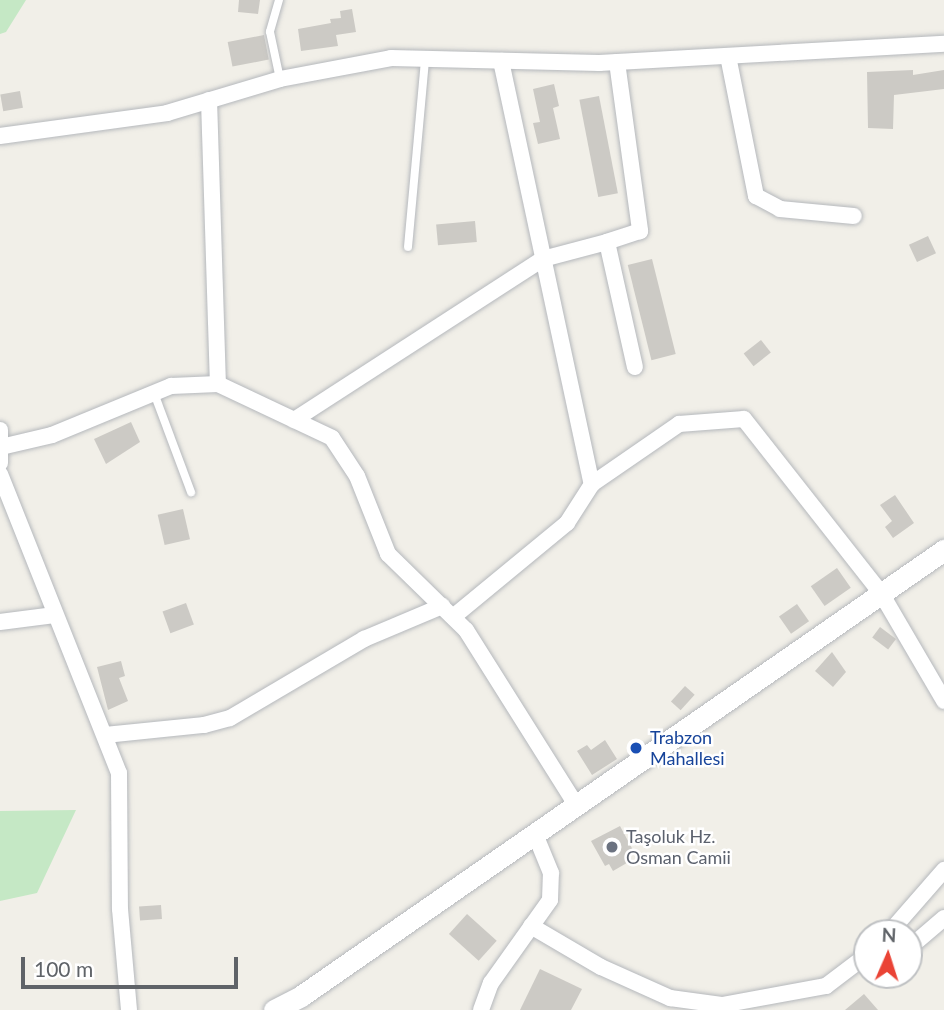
<!DOCTYPE html>
<html>
<head>
<meta charset="utf-8">
<style>
	body { margin:0 }
	#map { position:relative; width:944px; height:1010px; overflow:hidden; background:#f1efe8; font-family:Lato,sans-serif }
	div>[style] { position:absolute }
	.green>* { inset:0; background:#c5e8c5 }
	.building>* { inset:0; background:#cccac5; transform-origin:0 0 }
	.roads { filter:drop-shadow(0 0 2px #b5b8bc) drop-shadow(0 0 2px #b5b8bc) }
	.lane>* { height:8px; margin:-4px; padding:0 4px; transform-origin:4px; border-radius:4px; background:#fff }
	.street>* { height:16px; margin:-8px; padding:0 8px; transform-origin:8px; border-radius:8px; background:#fff }
	.secondary>* { height:21px; margin:-10.5px; padding:0 10.5px; transform-origin:10.5px; border-radius:10.5px; background:#fff }
	.dots>* { width:19px; height:19px; translate:-50% -50%; box-sizing:border-box; border:4px solid #fff; border-radius:50% }
	span { translate:-50% -50%; white-space:nowrap; text-align:center; line-height:1.15; -webkit-text-stroke:5px #fff; paint-order:stroke }
	.transit-label { font-size:18px; color:#164399 }
	.left { translate:0 -50%; text-align:left }
	.worship-label { font-size:18px; color:#5b616d }
	.north { position:absolute; left:853px; top:919px; width:70px; height:70px; box-sizing:border-box; background:#fff; border:2px solid #bfc1c3; border-radius:50%; rotate:3deg; font-size:19px; font-weight:700; line-height:28px; text-align:center; color:#5f6368 }
	.north::after { content:''; display:block; margin:auto; width:24px; height:32px; background:#ea4335; clip-path:polygon(50% 0,100% 100%,50% 72%,0 100%) }
	.scale { position:absolute; left:21px; top:957px; width:217px; height:32px; box-sizing:border-box; border:4px solid #5f6368; border-top:0; padding-left:9px; font-size:21px; line-height:24px; white-space:nowrap; color:#5f6368; -webkit-text-stroke:5px #fff; paint-order:stroke }
</style>
</head>
<body>
<div id="map">
	<div class="green">
		<i style="clip-path:polygon(0 0,26px 0,6px 32px,0 34px)"></i>
		<i style="clip-path:polygon(76px 810px,37px 893px,0 901px,0 811px)"></i>
	</div>
	<div class="building">
		<i style="clip-path:polygon(239px 0,260px 0,258px 14px,238px 12px)"></i>
		<i style="clip-path:polygon(352px 9px,356px 32px,336px 35px,338px 46px,301px 51px,298px 29px,331px 23px,330px 19px,341px 18px,340px 11px)"></i>
		<i style="left:264px;top:35px;width:25px;height:37px;rotate:79deg"></i>
		<i style="clip-path:polygon(913px 70px,913px 75px,944px 70px,944px 89px,894px 95px,893px 129px,868px 128px,867px 72px)"></i>
		<i style="clip-path:polygon(554px 84px,559px 106px,553px 108px,560px 139px,538px 144px,533px 123px,540px 122px,533px 89px)"></i>
		<i style="left:20px;top:91px;width:17px;height:20px;rotate:80deg"></i>
		<i style="left:599px;top:96px;width:99px;height:20px;rotate:79deg"></i>
		<i style="left:475px;top:221px;width:21px;height:39px;rotate:85deg"></i>
		<i style="left:928px;top:236px;width:19px;height:21px;rotate:65deg"></i>
		<i style="left:652px;top:259px;width:98px;height:25px;rotate:76deg"></i>
		<i style="left:761px;top:340px;width:16px;height:22px;rotate:52deg"></i>
		<i style="clip-path:polygon(131px 422px,140px 442px,106px 464px,94px 439px)"></i>
		<i style="clip-path:polygon(895px 495px,914px 523px,893px 538px,885px 527px,892px 521px,880px 505px)"></i>
		<i style="left:183px;top:509px;width:31px;height:26px;rotate:77deg"></i>
		<i style="left:837px;top:568px;width:24px;height:32px;rotate:55deg"></i>
		<i style="left:186px;top:603px;width:23px;height:25px;rotate:70deg"></i>
		<i style="left:797px;top:604px;width:21px;height:22px;rotate:55deg"></i>
		<i style="left:880px;top:627px;width:20px;height:13px;rotate:37deg"></i>
		<i style="clip-path:polygon(832px 652px,846px 672px,833px 687px,815px 671px)"></i>
		<i style="clip-path:polygon(121px 661px,125px 676px,119px 678px,128px 701px,108px 710px,97px 667px)"></i>
		<i style="left:685px;top:686px;width:13px;height:21px;rotate:42deg"></i>
		<i style="clip-path:polygon(605px 740px,617px 759px,592px 775px,577px 751px,587px 745px,591px 750px)"></i>
		<i style="clip-path:polygon(620px 826px,634px 852px,629px 855px,632px 860px,613px 871px,609px 864px,605px 866px,591px 841px)"></i>
		<i style="left:161px;top:905px;width:14px;height:22px;rotate:86deg"></i>
		<i style="left:467px;top:914px;width:40px;height:27px;rotate:42deg"></i>
		<i style="clip-path:polygon(540px 969px,582px 989px,571px 1010px,520px 1010px)"></i>
		<i style="clip-path:polygon(864px 994px,878px 1010px,845px 1010px)"></i>
	</div>
	<div class="roads">
		<div class="lane">
			<i style="left:279px;top:0;width:33px;rotate:106deg"></i>
			<i style="left:270px;top:32px;width:48px;rotate:78deg"></i>
			<i style="left:408px;top:247px;width:189px;rotate:-84.8deg"></i>
			<i style="left:154px;top:393px;width:106px;rotate:69.5deg"></i>
		</div>
		<div class="street">
			<i style="left:728px;top:56px;width:143px;rotate:78.7deg"></i>
			<i style="left:756px;top:196px;width:27px;rotate:28deg"></i>
			<i style="left:780px;top:209px;width:74px;rotate:5.4deg"></i>
			<i style="left:501px;top:61px;width:433px;rotate:77.9deg"></i>
			<i style="left:617px;top:62px;width:171px;rotate:82.2deg"></i>
			<i style="left:640px;top:231px;width:35px;rotate:162deg"></i>
			<i style="left:607px;top:242px;width:128px;rotate:77.4deg"></i>
			<i style="left:209px;top:100px;width:284px;rotate:88.2deg"></i>
			<i style="left:0;top:136px;width:169px;rotate:-7.8deg"></i>
			<i style="left:167px;top:113px;width:118px;rotate:-16.7deg"></i>
			<i style="left:280px;top:79px;width:113px;rotate:-10.7deg"></i>
			<i style="left:391px;top:58px;width:208px;rotate:1.4deg"></i>
			<i style="left:599px;top:63px;width:346px;rotate:-3.2deg"></i>
			<i style="left:294px;top:420px;width:297px;rotate:-32.9deg"></i>
			<i style="left:543px;top:259px;width:66px;rotate:-14.9deg"></i>
			<i style="left:0;top:430px;width:33px;rotate:90deg"></i>
			<i style="left:1px;top:447px;width:52px;rotate:-13.2deg"></i>
			<i style="left:52px;top:435px;width:129px;rotate:-22.4deg"></i>
			<i style="left:171px;top:386px;width:47px;rotate:-2.4deg"></i>
			<i style="left:218px;top:384px;width:126px;rotate:25.3deg"></i>
			<i style="left:332px;top:438px;width:45px;rotate:56.7deg"></i>
			<i style="left:357px;top:476px;width:84px;rotate:68.3deg"></i>
			<i style="left:388px;top:554px;width:109px;rotate:44.3deg"></i>
			<i style="left:466px;top:630px;width:207px;rotate:57.8deg"></i>
			<i style="left:0;top:474px;width:322px;rotate:68.3deg"></i>
			<i style="left:119px;top:773px;width:136px;rotate:89.6deg"></i>
			<i style="left:120px;top:909px;width:101px;rotate:84.9deg"></i>
			<i style="left:453px;top:617px;width:148px;rotate:-39.5deg"></i>
			<i style="left:567px;top:523px;width:46px;rotate:-57.3deg"></i>
			<i style="left:592px;top:484px;width:106px;rotate:-34.6deg"></i>
			<i style="left:679px;top:424px;width:65px;rotate:-4.4deg"></i>
			<i style="left:744px;top:419px;width:221px;rotate:51.8deg"></i>
			<i style="left:881px;top:593px;width:125px;rotate:59.7deg"></i>
			<i style="left:0;top:622px;width:55px;rotate:-7.3deg"></i>
			<i style="left:105px;top:735px;width:100px;rotate:-5.8deg"></i>
			<i style="left:204px;top:725px;width:27px;rotate:-15deg"></i>
			<i style="left:230px;top:718px;width:156px;rotate:-30.5deg"></i>
			<i style="left:364px;top:639px;width:85px;rotate:-22.9deg"></i>
			<i style="left:531px;top:926px;width:81px;rotate:30.4deg"></i>
			<i style="left:601px;top:967px;width:76px;rotate:24.2deg"></i>
			<i style="left:670px;top:998px;width:52px;rotate:7.7deg"></i>
			<i style="left:722px;top:1005px;width:106px;rotate:-10.4deg"></i>
			<i style="left:826px;top:986px;width:51px;rotate:-37.1deg"></i>
			<i style="left:889px;top:933px;width:84px;rotate:-48.9deg"></i>
			<i style="left:909px;top:948px;width:46px;rotate:-40.6deg"></i>
			<i style="left:481px;top:1010px;width:29px;rotate:-70deg"></i>
			<i style="left:491px;top:983px;width:102px;rotate:-54.6deg"></i>
			<i style="left:550px;top:900px;width:27px;rotate:-88deg"></i>
			<i style="left:551px;top:873px;width:42px;rotate:-112.3deg"></i>
		</div>
		<div class="secondary">
			<i style="left:274px;top:1010px;width:30px;rotate:-27deg"></i>
			<i style="left:301px;top:996px;width:783px;rotate:-34.75deg"></i>
		</div>
	</div>
	<div class="dots">
		<i style="left:636px;top:748px;background:#1a4fb4"></i>
		<i style="left:612px;top:847px;background:#6b7280"></i>
	</div>
	<div class="transit-label">
		<span class="left" style="left:650px;top:748px">Trabzon<br>Mahallesi</span>
	</div>
	<div class="worship-label">
		<span class="left" style="left:626px;top:847px">Taşoluk Hz.<br>Osman Camii</span>
	</div>
	<div class="north">N</div>
	<div class="scale">100 m</div>
</div>
</body>
</html>
